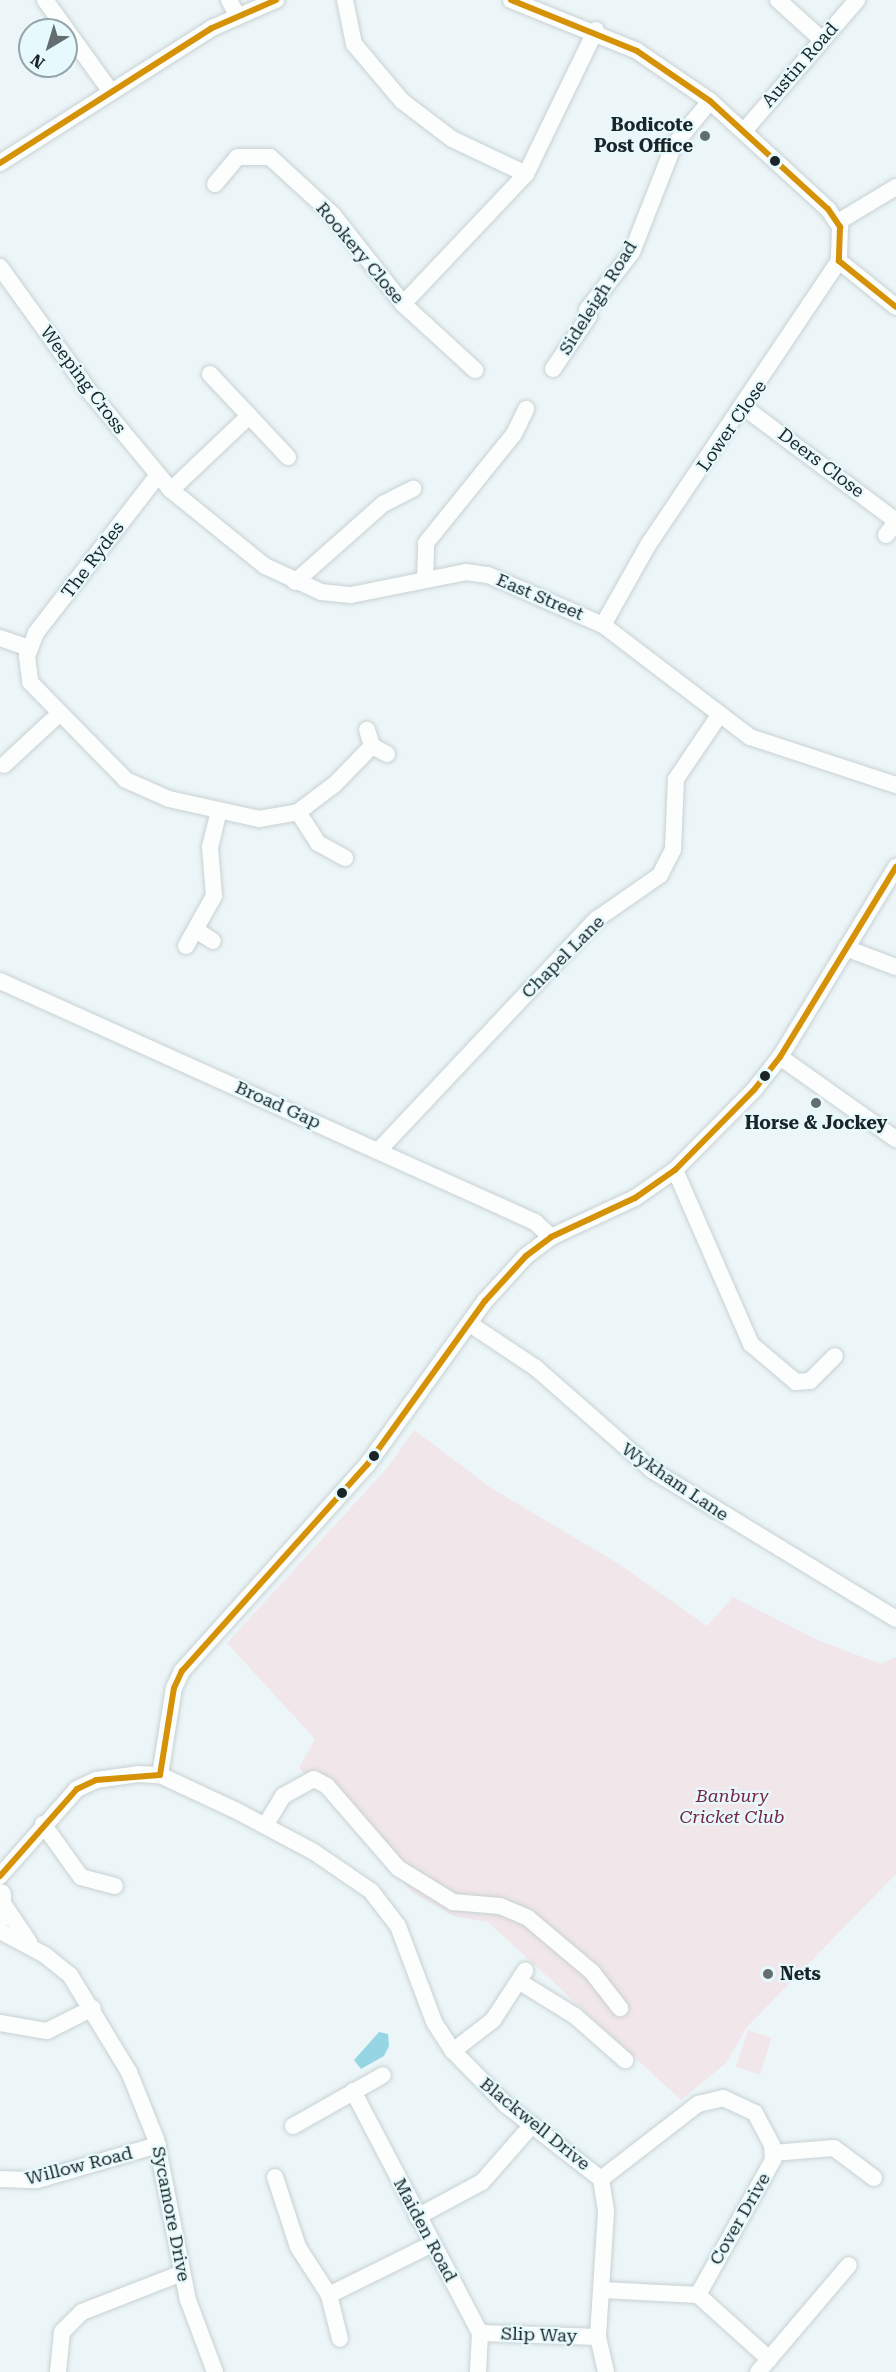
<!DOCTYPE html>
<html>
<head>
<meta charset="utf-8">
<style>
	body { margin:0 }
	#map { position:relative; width:896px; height:2372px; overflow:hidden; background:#ecf6f8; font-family:"Roboto Serif",serif }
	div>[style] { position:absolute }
	.green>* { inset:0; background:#f1e6ea; transform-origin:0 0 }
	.water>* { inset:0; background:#96d6e4 }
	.roads { filter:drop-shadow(0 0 2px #c8d1d3) drop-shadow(0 0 2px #c8d1d3) }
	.minor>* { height:16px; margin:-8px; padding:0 8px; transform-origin:8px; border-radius:8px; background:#fcfefe }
	.tertiary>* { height:21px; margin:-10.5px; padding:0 10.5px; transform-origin:10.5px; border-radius:10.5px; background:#fcfefe }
	.bus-1>* { height:6px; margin:-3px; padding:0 3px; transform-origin:3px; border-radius:3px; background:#d69206 }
	.dots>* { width:16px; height:16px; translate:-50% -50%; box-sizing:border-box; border:3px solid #e6fafe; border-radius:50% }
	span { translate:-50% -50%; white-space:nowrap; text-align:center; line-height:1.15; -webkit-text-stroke:4.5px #e6fafe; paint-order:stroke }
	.street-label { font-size:18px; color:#1b2426 }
	.poi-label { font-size:18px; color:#1b2426; font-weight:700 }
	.right { translate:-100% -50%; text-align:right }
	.left { translate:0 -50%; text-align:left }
	.park-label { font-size:18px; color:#782443; font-style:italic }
	.north { position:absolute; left:18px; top:18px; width:60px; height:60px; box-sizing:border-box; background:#e6fafe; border:2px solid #95a4a8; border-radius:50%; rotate:218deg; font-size:16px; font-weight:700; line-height:24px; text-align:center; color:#1b2426 }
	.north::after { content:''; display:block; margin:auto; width:21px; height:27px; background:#646e70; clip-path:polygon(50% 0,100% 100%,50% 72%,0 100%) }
</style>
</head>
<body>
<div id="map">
	<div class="green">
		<i style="clip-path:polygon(414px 1430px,491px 1488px,619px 1564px,707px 1626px,733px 1597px,820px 1641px,881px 1664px,896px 1657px,896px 1874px,747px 2027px,726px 2063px,681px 2100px,488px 1922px,456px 1917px,413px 1893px,299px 1768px,315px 1739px,227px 1643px,388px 1467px)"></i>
		<i style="left:748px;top:2030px;width:25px;height:39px;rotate:18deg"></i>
	</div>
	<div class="water">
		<i style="clip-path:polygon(379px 2032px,388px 2034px,389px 2046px,384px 2056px,361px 2069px,354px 2060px)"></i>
	</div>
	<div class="roads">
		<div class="minor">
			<i style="left:45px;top:0;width:113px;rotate:54.3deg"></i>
			<i style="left:229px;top:0;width:19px;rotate:62deg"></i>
			<i style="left:345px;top:0;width:45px;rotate:78.4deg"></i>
			<i style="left:354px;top:44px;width:75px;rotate:49.9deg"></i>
			<i style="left:402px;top:101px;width:63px;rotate:37.2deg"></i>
			<i style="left:452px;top:139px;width:82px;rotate:25.3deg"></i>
			<i style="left:526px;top:174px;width:160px;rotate:-64.1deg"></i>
			<i style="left:511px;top:0;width:136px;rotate:22deg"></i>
			<i style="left:637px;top:51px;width:88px;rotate:34.4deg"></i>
			<i style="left:710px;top:101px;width:160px;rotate:42.5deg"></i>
			<i style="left:828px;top:209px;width:22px;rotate:56deg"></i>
			<i style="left:840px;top:227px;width:34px;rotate:92deg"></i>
			<i style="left:839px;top:261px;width:73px;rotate:38.9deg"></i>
			<i style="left:778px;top:0;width:58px;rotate:42.2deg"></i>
			<i style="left:744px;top:131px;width:173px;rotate:-49.2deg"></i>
			<i style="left:0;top:163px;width:251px;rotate:-32.5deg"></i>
			<i style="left:212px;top:28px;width:70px;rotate:-23.6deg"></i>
			<i style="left:215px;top:184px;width:35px;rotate:-50deg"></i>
			<i style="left:238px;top:157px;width:32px"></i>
			<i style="left:270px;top:157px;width:86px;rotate:42.6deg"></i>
			<i style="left:333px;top:215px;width:113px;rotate:51.8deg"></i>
			<i style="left:403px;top:304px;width:98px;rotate:42.5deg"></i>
			<i style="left:838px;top:222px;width:68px;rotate:-31.1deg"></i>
			<i style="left:0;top:267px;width:153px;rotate:54.3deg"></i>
			<i style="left:89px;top:391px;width:129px;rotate:50.4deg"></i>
			<i style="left:171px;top:490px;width:121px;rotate:39deg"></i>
			<i style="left:265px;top:566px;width:62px;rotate:24.9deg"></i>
			<i style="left:321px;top:592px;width:30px;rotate:6deg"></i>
			<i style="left:351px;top:595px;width:117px;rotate:-11.3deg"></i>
			<i style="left:466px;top:572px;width:22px;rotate:8deg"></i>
			<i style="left:488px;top:575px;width:125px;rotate:23.5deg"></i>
			<i style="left:603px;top:625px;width:185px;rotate:37.3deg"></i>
			<i style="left:750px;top:737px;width:154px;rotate:18.2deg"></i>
			<i style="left:403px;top:304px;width:179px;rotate:-46.6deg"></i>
			<i style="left:553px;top:369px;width:64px;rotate:-55.8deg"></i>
			<i style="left:589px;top:316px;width:6px;rotate:-108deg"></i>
			<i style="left:587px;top:310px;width:73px;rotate:-52.2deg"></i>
			<i style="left:632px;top:252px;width:115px;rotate:-68.6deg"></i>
			<i style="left:674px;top:145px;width:57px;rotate:-50.7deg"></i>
			<i style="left:210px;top:374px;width:114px;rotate:46.8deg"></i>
			<i style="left:745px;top:408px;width:189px;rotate:36.8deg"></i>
			<i style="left:158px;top:475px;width:200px;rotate:127.7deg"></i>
			<i style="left:36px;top:633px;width:25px;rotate:111deg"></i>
			<i style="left:27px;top:656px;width:26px;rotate:83deg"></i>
			<i style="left:30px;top:682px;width:137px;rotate:45.6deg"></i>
			<i style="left:126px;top:780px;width:47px;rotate:23.8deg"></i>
			<i style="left:169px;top:799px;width:92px;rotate:12.5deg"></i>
			<i style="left:259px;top:819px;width:40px;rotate:-10deg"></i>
			<i style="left:298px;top:812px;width:46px;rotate:-37.1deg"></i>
			<i style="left:335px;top:784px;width:53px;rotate:-45.8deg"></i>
			<i style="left:372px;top:746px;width:17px;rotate:-107deg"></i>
			<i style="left:171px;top:490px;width:108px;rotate:-43.5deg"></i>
			<i style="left:886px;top:535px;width:16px;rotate:-52deg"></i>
			<i style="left:425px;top:579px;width:36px;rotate:-88deg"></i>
			<i style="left:426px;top:543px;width:140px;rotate:-51.1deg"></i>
			<i style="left:514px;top:434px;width:28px;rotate:-64deg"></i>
			<i style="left:295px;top:582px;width:118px;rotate:-41.6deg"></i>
			<i style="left:383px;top:504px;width:34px;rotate:-27deg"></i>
			<i style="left:603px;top:625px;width:92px;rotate:-60.6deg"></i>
			<i style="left:648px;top:545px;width:342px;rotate:-56.1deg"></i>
			<i style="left:0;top:638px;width:31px;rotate:19deg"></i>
			<i style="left:372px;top:746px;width:17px;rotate:28deg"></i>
			<i style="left:4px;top:765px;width:74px;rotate:-42.8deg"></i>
			<i style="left:298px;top:812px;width:37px;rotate:57deg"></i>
			<i style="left:318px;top:843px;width:31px;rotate:29deg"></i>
			<i style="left:196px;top:930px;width:20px;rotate:33deg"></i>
			<i style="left:186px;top:946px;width:57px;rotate:-60.8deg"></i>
			<i style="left:214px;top:896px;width:49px;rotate:-94.7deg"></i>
			<i style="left:210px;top:847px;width:37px;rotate:-76deg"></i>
			<i style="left:846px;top:948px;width:53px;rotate:20.8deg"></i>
			<i style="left:0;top:981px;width:587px;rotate:24.25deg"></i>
			<i style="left:535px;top:1222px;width:22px;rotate:43deg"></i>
			<i style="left:780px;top:1057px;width:142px;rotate:35.3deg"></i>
			<i style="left:379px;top:1150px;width:318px;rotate:-46.7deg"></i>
			<i style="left:597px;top:919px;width:77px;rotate:-34.9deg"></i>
			<i style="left:660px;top:875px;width:28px;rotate:-63deg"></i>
			<i style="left:673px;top:850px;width:71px;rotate:-87.6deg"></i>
			<i style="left:676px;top:779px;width:75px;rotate:-55.9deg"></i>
			<i style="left:675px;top:1170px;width:190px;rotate:66.4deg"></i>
			<i style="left:751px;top:1344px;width:59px;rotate:40.2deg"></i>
			<i style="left:796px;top:1382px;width:14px;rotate:-4deg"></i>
			<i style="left:810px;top:1381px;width:35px;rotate:-45deg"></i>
			<i style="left:470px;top:1324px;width:79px;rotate:33.7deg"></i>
			<i style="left:536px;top:1368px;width:154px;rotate:41.3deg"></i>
			<i style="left:652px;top:1470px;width:286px;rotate:31.4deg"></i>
			<i style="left:160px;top:1775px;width:88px;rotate:-80.9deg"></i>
			<i style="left:174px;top:1688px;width:19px;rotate:-65deg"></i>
			<i style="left:182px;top:1671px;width:277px;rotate:-48.1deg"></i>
			<i style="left:367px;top:1465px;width:202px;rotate:-54.3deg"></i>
			<i style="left:485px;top:1301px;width:61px;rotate:-47.7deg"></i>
			<i style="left:526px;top:1256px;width:31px;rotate:-37deg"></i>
			<i style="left:551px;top:1237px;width:93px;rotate:-24.9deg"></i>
			<i style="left:635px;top:1198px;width:49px;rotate:-35deg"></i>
			<i style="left:675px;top:1170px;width:112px;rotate:-45.4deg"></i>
			<i style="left:754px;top:1090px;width:42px;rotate:-51.8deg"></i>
			<i style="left:780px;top:1057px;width:223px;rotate:-58.6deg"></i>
			<i style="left:43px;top:1824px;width:65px;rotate:54.4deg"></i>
			<i style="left:81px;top:1877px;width:35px;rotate:15deg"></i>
			<i style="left:265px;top:1826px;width:35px;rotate:-59deg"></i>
			<i style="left:283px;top:1796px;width:35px;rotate:-29deg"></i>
			<i style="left:314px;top:1779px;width:15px;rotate:28deg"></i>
			<i style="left:327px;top:1786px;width:108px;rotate:49.1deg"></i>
			<i style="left:398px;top:1868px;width:65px;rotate:31.7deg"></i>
			<i style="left:453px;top:1902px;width:47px;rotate:4.9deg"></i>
			<i style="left:500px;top:1906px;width:30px;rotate:23deg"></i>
			<i style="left:528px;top:1918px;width:84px;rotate:40.2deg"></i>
			<i style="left:592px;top:1972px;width:46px;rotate:52.1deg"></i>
			<i style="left:0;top:1876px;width:116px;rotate:-48.5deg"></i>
			<i style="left:77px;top:1789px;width:21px;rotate:-25deg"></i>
			<i style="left:96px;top:1780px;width:42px;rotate:-8.1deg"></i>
			<i style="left:138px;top:1774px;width:22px;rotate:3deg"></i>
			<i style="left:160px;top:1775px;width:85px;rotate:25.1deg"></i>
			<i style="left:237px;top:1811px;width:87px;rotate:28deg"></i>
			<i style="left:314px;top:1852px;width:69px;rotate:34.4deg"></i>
			<i style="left:371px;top:1891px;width:44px;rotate:52.4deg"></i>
			<i style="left:398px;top:1926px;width:103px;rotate:69.4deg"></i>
			<i style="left:434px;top:2022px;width:35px;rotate:57deg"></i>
			<i style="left:453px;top:2051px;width:76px;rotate:45.5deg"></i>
			<i style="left:506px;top:2105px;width:120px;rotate:37.9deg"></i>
			<i style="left:601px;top:2179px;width:33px;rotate:81deg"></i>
			<i style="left:606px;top:2212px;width:125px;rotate:93.7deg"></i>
			<i style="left:598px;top:2337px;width:36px;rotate:77deg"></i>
			<i style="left:4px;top:1905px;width:45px;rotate:56deg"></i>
			<i style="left:0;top:1931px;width:51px;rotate:28.1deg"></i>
			<i style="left:45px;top:1955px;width:32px;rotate:39deg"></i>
			<i style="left:70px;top:1975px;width:114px;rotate:58.7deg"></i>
			<i style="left:129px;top:2072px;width:72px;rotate:68.1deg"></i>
			<i style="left:156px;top:2139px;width:164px;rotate:78.8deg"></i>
			<i style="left:188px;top:2300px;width:77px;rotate:69.4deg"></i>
			<i style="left:520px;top:1982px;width:65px;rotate:31.7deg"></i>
			<i style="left:575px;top:2016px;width:67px;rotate:41.3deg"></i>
			<i style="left:0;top:2023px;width:48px;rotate:9.7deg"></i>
			<i style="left:47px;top:2031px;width:51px;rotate:-26.6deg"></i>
			<i style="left:453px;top:2051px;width:51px;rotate:-37.8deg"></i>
			<i style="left:493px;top:2020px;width:59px;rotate:-56.9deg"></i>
			<i style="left:353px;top:2091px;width:273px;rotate:62.3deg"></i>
			<i style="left:480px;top:2333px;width:39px;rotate:93deg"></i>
			<i style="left:293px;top:2126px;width:103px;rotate:-29.5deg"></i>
			<i style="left:773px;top:2153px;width:61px;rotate:-4.7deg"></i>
			<i style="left:834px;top:2148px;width:50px;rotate:36.9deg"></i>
			<i style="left:275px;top:2177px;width:74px;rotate:71.8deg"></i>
			<i style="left:298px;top:2247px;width:57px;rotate:57.1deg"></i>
			<i style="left:329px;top:2295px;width:45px;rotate:76deg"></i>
			<i style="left:0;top:2179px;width:37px;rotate:2deg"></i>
			<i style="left:37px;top:2180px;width:126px;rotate:-16.1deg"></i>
			<i style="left:601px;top:2179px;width:123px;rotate:-37.7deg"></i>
			<i style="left:698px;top:2104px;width:26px;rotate:-13deg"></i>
			<i style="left:723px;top:2098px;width:35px;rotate:25deg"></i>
			<i style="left:755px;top:2113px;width:36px;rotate:62deg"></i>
			<i style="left:772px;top:2145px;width:15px;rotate:86deg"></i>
			<i style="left:773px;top:2160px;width:154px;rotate:119.1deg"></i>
			<i style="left:417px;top:2217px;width:74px;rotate:-28.3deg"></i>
			<i style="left:482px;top:2182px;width:76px;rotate:-48.7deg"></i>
			<i style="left:603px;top:2290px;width:95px;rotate:3deg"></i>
			<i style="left:698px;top:2295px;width:96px;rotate:42deg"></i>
			<i style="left:769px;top:2359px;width:17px;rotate:130deg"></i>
			<i style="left:329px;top:2295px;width:115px;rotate:-26.3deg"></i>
			<i style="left:480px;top:2333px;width:118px;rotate:1.9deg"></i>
			<i style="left:769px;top:2359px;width:123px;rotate:-49.6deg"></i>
			<i style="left:58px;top:2372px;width:40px;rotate:-84.3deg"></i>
			<i style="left:62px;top:2332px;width:28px;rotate:-45deg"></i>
			<i style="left:82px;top:2312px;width:107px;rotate:-21.3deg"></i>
		</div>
		<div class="tertiary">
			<i style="left:0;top:1894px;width:23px;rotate:90deg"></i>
		</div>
	</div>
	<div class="bus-1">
		<i style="left:511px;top:0;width:136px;rotate:22deg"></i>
		<i style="left:637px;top:51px;width:88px;rotate:34.4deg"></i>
		<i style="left:710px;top:101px;width:160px;rotate:42.5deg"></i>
		<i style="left:828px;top:209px;width:22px;rotate:56deg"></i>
		<i style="left:840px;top:227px;width:34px;rotate:92deg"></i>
		<i style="left:839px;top:261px;width:73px;rotate:38.9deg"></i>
		<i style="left:0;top:163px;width:251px;rotate:-32.5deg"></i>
		<i style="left:212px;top:28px;width:70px;rotate:-23.6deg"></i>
		<i style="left:0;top:1876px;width:116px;rotate:-48.5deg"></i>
		<i style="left:77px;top:1789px;width:21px;rotate:-25deg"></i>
		<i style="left:96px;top:1780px;width:64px;rotate:-4.5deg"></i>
		<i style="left:160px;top:1775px;width:88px;rotate:-80.9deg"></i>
		<i style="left:174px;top:1688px;width:19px;rotate:-65deg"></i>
		<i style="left:182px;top:1671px;width:277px;rotate:-48.1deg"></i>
		<i style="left:367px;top:1465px;width:202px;rotate:-54.3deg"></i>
		<i style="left:485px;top:1301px;width:61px;rotate:-47.7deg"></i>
		<i style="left:526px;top:1256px;width:31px;rotate:-37deg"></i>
		<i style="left:551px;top:1237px;width:93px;rotate:-24.9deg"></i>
		<i style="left:635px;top:1198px;width:49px;rotate:-35deg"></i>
		<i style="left:675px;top:1170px;width:112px;rotate:-45.4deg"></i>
		<i style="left:754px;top:1090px;width:42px;rotate:-51.8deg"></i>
		<i style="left:780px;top:1057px;width:223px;rotate:-58.6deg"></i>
	</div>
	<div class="dots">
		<i style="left:705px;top:136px;background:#646e70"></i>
		<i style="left:775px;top:161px;background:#1b2426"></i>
		<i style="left:765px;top:1076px;background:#1b2426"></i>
		<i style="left:816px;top:1103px;background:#646e70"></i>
		<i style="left:374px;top:1456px;background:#1b2426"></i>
		<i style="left:342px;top:1493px;background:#1b2426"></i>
		<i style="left:768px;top:1974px;background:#646e70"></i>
	</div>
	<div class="street-label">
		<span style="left:800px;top:65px;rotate:-49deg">Austin Road</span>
		<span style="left:360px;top:253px;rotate:50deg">Rookery Close</span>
		<span style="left:598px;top:298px;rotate:-58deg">Sideleigh Road</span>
		<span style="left:83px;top:380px;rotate:53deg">Weeping Cross</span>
		<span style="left:732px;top:426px;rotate:-55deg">Lower Close</span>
		<span style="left:821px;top:463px;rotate:37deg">Deers Close</span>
		<span style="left:93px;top:560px;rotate:-53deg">The Rydes</span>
		<span style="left:540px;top:597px;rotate:23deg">East Street</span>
		<span style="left:563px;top:957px;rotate:-45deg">Chapel Lane</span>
		<span style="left:278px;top:1105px;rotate:24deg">Broad Gap</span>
		<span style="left:675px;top:1482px;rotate:34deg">Wykham Lane</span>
		<span style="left:535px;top:2124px;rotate:39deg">Blackwell Drive</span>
		<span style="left:79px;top:2166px;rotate:-14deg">Willow Road</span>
		<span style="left:171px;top:2214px;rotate:79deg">Sycamore Drive</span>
		<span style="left:740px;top:2219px;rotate:-60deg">Cover Drive</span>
		<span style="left:425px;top:2230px;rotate:62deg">Maiden Road</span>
		<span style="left:539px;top:2335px;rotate:2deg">Slip Way</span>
	</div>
	<div class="poi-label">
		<span class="right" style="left:693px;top:136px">Bodicote<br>Post Office</span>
		<span style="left:816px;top:1123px">Horse &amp; Jockey</span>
		<span class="left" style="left:780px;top:1974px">Nets</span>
	</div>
	<div class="park-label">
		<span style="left:732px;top:1807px">Banbury<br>Cricket Club</span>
	</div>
	<div class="north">N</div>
</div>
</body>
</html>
